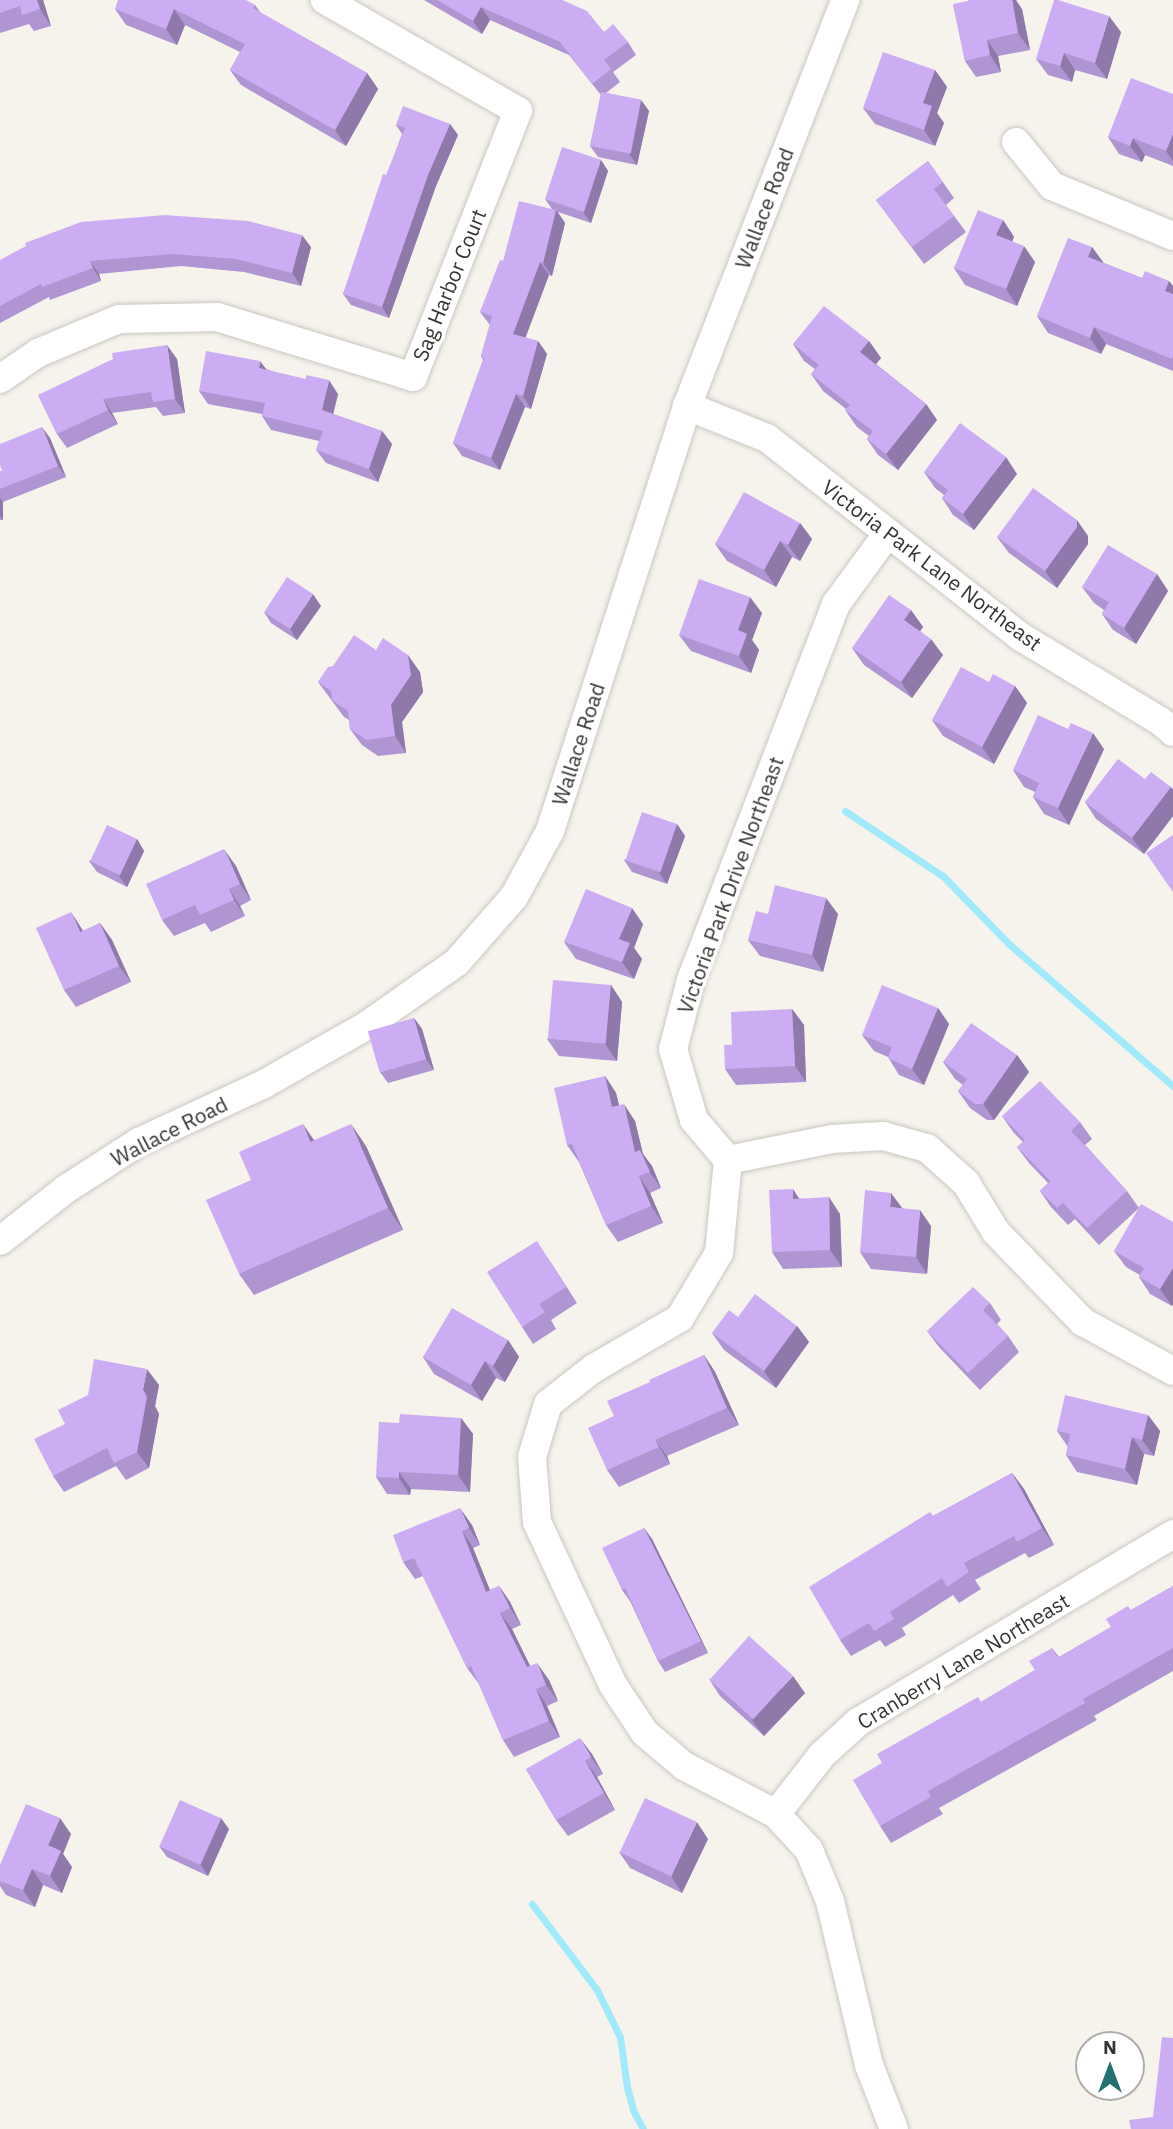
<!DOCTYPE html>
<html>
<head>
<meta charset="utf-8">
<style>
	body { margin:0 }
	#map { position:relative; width:1173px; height:2129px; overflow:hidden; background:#f6f3ed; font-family:"IBM Plex Sans",sans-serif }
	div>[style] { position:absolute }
	.stream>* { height:7px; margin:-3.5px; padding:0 3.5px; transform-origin:3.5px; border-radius:3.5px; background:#a0eafb }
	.roads { filter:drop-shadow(0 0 2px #cac6c1) drop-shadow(0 0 2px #cac6c1) }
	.minor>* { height:28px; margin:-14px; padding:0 14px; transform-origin:14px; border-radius:14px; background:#fff }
	.wall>* { inset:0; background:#af95d1 }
	.shaded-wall>* { inset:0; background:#8f79aa }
	.building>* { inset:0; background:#ccadf3; transform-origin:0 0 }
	span { translate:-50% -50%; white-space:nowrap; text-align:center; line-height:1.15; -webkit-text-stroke:7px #fff; paint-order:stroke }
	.street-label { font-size:21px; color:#363533 }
	.north { position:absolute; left:1075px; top:2031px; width:70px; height:70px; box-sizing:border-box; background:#fff; border:2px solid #afaead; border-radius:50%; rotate:0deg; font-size:19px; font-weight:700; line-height:28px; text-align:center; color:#363533 }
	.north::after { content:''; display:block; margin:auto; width:24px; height:32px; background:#257071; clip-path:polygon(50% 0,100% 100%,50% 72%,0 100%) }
</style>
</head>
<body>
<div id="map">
	<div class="stream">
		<i style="left:845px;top:811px;width:118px;rotate:33.6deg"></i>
		<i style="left:943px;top:876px;width:95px;rotate:45.9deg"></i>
		<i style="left:1009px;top:944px;width:217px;rotate:40.9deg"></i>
		<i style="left:532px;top:1904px;width:108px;rotate:52.9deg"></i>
		<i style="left:597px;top:1990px;width:52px;rotate:63.9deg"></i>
		<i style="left:620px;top:2037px;width:50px;rotate:82deg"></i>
		<i style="left:627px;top:2087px;width:24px;rotate:75deg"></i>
		<i style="left:633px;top:2110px;width:21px;rotate:62deg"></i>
	</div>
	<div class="roads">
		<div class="minor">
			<i style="left:1016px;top:142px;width:57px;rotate:50.7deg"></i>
			<i style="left:1052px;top:186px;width:131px;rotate:22.5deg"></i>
			<i style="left:0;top:379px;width:46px;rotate:-34.4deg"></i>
			<i style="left:38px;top:353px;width:88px;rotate:-22.8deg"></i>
			<i style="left:119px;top:319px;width:98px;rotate:-1.2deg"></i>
			<i style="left:217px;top:317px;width:205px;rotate:17deg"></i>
			<i style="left:413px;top:377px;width:286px;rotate:-68.5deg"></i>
			<i style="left:518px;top:111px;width:223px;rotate:-150.1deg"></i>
			<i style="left:687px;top:406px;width:86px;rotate:21.8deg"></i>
			<i style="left:767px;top:438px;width:323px;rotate:38.1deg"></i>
			<i style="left:1021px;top:637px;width:162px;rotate:31.1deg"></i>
			<i style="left:1160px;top:721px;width:17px;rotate:40deg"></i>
			<i style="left:888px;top:533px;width:88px;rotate:126.2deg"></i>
			<i style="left:836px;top:604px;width:403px;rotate:111.1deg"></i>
			<i style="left:691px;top:980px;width:71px;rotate:104.6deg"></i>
			<i style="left:673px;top:1049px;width:74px;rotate:73.5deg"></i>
			<i style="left:694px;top:1120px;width:52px;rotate:49.6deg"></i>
			<i style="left:728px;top:1160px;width:93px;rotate:95.5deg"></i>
			<i style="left:719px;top:1253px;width:76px;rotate:121deg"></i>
			<i style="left:680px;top:1318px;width:99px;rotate:149.8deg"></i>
			<i style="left:594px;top:1368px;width:58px;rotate:142deg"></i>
			<i style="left:548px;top:1404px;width:55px;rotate:106.8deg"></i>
			<i style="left:532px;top:1457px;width:65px;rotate:85.6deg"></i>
			<i style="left:537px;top:1522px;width:180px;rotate:65deg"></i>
			<i style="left:613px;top:1685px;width:58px;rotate:56.3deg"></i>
			<i style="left:645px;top:1733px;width:51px;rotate:40.2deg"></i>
			<i style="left:684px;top:1766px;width:104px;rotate:27.6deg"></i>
			<i style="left:776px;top:1814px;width:49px;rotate:47.5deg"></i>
			<i style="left:809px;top:1850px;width:55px;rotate:67.6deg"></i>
			<i style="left:830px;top:1901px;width:169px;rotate:76.6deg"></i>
			<i style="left:869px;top:2065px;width:69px;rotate:68.7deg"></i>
			<i style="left:728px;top:1160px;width:106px;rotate:-11.4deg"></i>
			<i style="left:832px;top:1139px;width:51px;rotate:-3.4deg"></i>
			<i style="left:883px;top:1136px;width:46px;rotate:15.3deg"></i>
			<i style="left:927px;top:1148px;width:52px;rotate:41.9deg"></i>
			<i style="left:966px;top:1183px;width:57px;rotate:58.5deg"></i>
			<i style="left:996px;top:1232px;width:125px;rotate:46deg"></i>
			<i style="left:1083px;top:1322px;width:102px;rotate:28.6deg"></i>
			<i style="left:0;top:1241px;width:84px;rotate:-38.2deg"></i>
			<i style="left:66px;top:1189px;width:87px;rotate:-32.8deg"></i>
			<i style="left:139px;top:1142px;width:138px;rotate:-24.9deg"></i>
			<i style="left:264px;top:1084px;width:117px;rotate:-29.6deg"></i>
			<i style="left:366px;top:1026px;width:111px;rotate:-35.1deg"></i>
			<i style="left:457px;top:962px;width:86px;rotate:-48.8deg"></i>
			<i style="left:514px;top:897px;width:75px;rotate:-61.4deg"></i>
			<i style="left:550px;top:831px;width:447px;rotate:-72.1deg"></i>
			<i style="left:687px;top:406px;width:436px;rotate:-68.7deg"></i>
			<i style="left:776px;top:1814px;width:75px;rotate:-52.1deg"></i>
			<i style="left:822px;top:1755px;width:49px;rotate:-42.5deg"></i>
			<i style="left:858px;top:1722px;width:367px;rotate:-30.8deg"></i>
		</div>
	</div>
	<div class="wall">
		<i style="clip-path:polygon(0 0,43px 0,51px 26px,34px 31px,29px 24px,0 33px)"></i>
		<i style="clip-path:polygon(424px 0,562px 0,604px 32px,628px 42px,636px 55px,613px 72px,620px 82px,606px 93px,641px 100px,649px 111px,637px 165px,598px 157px,590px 146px,601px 95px,569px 55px,490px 20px,482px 34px)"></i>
		<i style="clip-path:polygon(953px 4px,1022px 9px,1030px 50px,998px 56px,1001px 72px,976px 77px,965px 61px)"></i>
		<i style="clip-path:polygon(255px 5px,261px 13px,367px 73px,378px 89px,346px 146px,241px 85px,230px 70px,240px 52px,185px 25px,177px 45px,126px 25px,115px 9px)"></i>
		<i style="clip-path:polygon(1121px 32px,1107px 79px,1075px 70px,1072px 82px,1048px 75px,1036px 59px)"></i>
		<i style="clip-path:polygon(935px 70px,947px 87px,937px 113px,944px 123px,935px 146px,875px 124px,863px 108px)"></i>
		<i style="clip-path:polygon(1173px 94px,1173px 166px,1145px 155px,1142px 162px,1119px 154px,1108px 137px)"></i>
		<i style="clip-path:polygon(450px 124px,458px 135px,436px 186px,389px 318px,351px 305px,343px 294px,402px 134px,396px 125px)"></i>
		<i style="clip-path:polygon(601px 160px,608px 171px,591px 223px,558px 212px,565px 223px,552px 276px,549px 275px,525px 338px,538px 341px,547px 354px,531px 409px,525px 407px,500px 470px,462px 456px,453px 443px,483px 360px,481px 356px,490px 325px,480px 312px,503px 261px,552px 209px,545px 199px)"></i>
		<i style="clip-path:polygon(928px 161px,954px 198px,946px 205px,966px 232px,924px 264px,876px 200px)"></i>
		<i style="clip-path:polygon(1003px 220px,1014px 237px,1012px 241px,1035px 262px,1017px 306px,965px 285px,954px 268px)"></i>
		<i style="clip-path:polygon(311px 247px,301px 286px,244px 272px,181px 266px,99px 274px,101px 281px,50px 300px,49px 297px,0 323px,0 260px)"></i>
		<i style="clip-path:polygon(1092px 247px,1104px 263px,1142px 278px,1169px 281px,1173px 286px,1173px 371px,1106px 344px,1101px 354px,1048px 333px,1037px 316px)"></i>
		<i style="clip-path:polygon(869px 341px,881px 358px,876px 364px,926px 404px,937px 420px,898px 470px,878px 455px,867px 439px,869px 436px,857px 427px,845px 410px,846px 409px,823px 391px,811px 374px,815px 369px,804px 361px,793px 344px)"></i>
		<i style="clip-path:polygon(177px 359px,185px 413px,163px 416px,156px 407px,112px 413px,118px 424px,67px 448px,57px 434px,38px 395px)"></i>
		<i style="clip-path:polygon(266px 369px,338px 394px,333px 414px,382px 431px,392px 444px,378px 482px,326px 463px,316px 450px,319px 441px,271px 430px,262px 416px,262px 414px,208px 404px,199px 391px)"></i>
		<i style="clip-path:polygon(50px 438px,66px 477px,3px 502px,3px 520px,0 520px,0 471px,2px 471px)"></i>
		<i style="clip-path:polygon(924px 472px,1017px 474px,974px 530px,953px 515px,942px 498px,944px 495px,935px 488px)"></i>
		<i style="clip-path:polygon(800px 523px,812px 539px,800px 561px,792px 557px,776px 587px,727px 561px,715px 544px)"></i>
		<i style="clip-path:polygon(1088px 536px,1088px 544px,1057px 588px,1009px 553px,997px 537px)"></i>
		<i style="clip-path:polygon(1157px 574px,1168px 591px,1136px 644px,1113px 630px,1102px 614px,1104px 610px,1094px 603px,1082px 587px)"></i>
		<i style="clip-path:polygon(321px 606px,297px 640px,271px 623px,264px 612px)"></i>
		<i style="clip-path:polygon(911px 610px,923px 627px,920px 631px,943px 655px,912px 698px,864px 665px,852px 648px)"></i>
		<i style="clip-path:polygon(762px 613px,752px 640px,759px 650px,751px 673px,691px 651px,679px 635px)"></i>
		<i style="clip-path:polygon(376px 650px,420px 672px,423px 692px,402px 722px,406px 753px,378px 756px,362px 745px,350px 729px,349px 720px,344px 717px,318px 682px,333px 666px)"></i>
		<i style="clip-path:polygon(989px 682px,1015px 686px,1027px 703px,994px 764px,943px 736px,932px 720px)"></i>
		<i style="clip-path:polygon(1104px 749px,1069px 825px,1044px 814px,1033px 797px,1035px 792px,1024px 787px,1013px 770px)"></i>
		<i style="clip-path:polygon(1145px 779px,1171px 787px,1173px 790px,1173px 816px,1144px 854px,1096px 819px,1085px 802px)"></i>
		<i style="clip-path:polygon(677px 824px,685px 836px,667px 884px,632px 872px,624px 860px)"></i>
		<i style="clip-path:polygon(137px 839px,144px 851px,127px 887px,97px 872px,89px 861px)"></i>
		<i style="clip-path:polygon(236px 866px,251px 900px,240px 906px,245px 916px,211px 932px,205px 923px,174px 936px,162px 920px)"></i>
		<i style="clip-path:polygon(768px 914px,838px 914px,823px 972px,760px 956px,748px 940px)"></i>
		<i style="clip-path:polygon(100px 923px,112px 940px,131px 982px,76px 1007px,64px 990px,83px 931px)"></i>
		<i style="clip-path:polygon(643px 924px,634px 948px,642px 959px,634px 979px,576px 959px,564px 942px)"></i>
		<i style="clip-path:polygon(611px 985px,622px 1002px,617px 1061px,559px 1056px,547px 1039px)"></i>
		<i style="clip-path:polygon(938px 1008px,949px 1024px,924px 1085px,899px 1075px,888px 1057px,874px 1051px,862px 1035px)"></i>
		<i style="clip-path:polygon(792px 1009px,804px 1025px,806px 1082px,736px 1085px,725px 1069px,732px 1045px)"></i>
		<i style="clip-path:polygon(414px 1018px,422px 1029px,434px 1070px,388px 1083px,380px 1072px)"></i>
		<i style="clip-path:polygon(1017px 1055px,1029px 1072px,994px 1120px,987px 1120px,970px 1108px,958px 1091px,963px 1085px,955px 1079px,943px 1062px)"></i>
		<i style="clip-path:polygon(605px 1076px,616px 1093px,619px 1106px,635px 1121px,643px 1154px,652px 1166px,661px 1188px,650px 1193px,663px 1223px,618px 1242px,606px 1225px,579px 1162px,567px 1145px)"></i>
		<i style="clip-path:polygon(1002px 1116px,1080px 1122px,1092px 1139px,1085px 1145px,1127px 1191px,1139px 1208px,1099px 1245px,1075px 1219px,1068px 1225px,1051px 1207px,1040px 1191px,1048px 1183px,1029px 1163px,1017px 1147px,1023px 1142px,1014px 1133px)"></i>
		<i style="clip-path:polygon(314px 1140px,366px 1146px,403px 1230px,254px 1295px,239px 1274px,251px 1180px)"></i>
		<i style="clip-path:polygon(799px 1198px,840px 1214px,842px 1267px,783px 1269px,772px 1252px)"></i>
		<i style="clip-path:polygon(902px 1208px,931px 1226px,927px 1274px,871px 1269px,860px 1252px)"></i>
		<i style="clip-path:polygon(1173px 1222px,1173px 1304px,1172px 1306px,1150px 1294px,1139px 1277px,1140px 1275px,1126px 1267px,1114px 1251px)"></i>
		<i style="clip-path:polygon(548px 1258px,577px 1303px,551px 1320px,556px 1329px,533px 1344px,522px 1327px)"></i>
		<i style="clip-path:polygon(990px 1303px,1001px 1320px,997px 1324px,1008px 1336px,1019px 1352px,980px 1390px,939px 1347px,927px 1331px)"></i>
		<i style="clip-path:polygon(797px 1326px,809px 1342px,776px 1388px,724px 1350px,712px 1333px)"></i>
		<i style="clip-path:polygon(508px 1340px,519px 1357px,505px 1382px,496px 1378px,482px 1401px,434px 1374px,423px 1357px)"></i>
		<i style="clip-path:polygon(704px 1355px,715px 1372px,739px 1425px,667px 1456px,670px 1464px,619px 1487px,607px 1470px,614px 1416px,650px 1382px)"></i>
		<i style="clip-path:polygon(159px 1385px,155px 1406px,159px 1414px,149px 1468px,126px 1480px,116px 1466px,64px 1492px,53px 1476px)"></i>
		<i style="clip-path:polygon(1148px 1415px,1160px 1431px,1154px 1456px,1144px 1454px,1137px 1485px,1077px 1472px,1066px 1455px,1068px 1447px,1057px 1431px)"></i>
		<i style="clip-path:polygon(461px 1418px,473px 1434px,470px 1492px,411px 1489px,410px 1495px,387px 1494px,376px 1477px,399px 1423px)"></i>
		<i style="clip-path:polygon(1012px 1473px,1024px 1489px,1054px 1545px,1029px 1558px,1025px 1553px,975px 1580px,981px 1589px,959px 1603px,953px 1595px,902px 1628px,906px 1635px,885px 1647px,880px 1640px,851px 1656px,840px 1640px,933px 1516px)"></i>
		<i style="clip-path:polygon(472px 1525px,480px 1545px,473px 1548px,490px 1590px,499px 1586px,510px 1602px,521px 1625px,512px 1629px,530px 1666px,549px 1680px,558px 1701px,547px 1706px,560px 1737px,514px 1757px,503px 1740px,479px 1684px,467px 1668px,423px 1576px,415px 1579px,403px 1562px)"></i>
		<i style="clip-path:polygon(644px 1528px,652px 1539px,708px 1653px,665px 1672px,658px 1661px,630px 1601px,622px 1590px)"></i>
		<i style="clip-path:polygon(1173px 1586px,1173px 1671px,1094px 1716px,1097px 1720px,939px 1808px,943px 1814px,891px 1843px,880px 1826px,981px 1702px,1035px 1670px,1052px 1648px,1059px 1657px,1111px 1627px,1131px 1610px)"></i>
		<i style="clip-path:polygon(709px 1679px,805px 1693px,764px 1736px,720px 1696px)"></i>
		<i style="clip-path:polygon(592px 1754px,603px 1774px,597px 1777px,615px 1810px,568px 1836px,556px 1820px,526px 1769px)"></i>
		<i style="clip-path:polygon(229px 1829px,208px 1876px,167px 1857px,159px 1846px)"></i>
		<i style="clip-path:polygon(71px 1834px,63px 1854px,72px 1867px,62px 1893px,43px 1885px,35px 1907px,6px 1895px,0 1886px,0 1865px)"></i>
		<i style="clip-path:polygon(708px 1839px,682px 1893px,630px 1868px,619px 1852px)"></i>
	</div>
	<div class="shaded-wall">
		<i style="clip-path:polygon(37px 0,43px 0,51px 26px,40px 9px)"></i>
		<i style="clip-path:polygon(1012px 0,1016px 0,1022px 9px,1030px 50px,1018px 33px)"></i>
		<i style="clip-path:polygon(481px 7px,490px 20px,482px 34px,473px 21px)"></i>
		<i style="clip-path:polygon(174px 9px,185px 25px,177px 45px,166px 29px)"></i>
		<i style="clip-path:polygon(1109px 16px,1121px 32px,1107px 79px,1095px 63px)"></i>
		<i style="clip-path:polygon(987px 40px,998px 56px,1001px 72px,990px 55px)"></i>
		<i style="clip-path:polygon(1064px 53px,1075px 70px,1072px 82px,1060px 66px)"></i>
		<i style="clip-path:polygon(935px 70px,947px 87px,937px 113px,944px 123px,935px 146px,924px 130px,923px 103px)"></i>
		<i style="clip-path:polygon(367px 73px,378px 89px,346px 146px,335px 130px)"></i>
		<i style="clip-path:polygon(641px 100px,649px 111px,637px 165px,629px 154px)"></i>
		<i style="clip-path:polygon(450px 124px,458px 135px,436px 186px,389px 318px,382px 307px,428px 175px)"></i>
		<i style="clip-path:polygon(1173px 134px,1173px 161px,1166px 151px)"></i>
		<i style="clip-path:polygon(1133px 138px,1145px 155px,1142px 162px,1130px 146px)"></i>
		<i style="clip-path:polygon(601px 160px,608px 171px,591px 223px,583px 212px)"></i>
		<i style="clip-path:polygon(556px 210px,565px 223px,552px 276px,543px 263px)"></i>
		<i style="clip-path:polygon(1003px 220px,1014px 237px,1008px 251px,996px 235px)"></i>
		<i style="clip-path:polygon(302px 235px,311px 247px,301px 286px,292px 273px)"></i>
		<i style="clip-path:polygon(1024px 246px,1035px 262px,1017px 306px,1006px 289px)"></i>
		<i style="clip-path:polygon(1092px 247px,1104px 264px,1088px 257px)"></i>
		<i style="clip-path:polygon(90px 261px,99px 274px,101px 281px,93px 268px)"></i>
		<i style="clip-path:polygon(540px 262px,549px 275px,522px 347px,513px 334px)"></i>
		<i style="clip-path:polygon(1169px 281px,1173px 286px,1173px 302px,1165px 291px)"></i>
		<i style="clip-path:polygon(1094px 327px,1106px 344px,1101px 354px,1090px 338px)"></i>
		<i style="clip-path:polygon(538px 341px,547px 354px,531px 409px,523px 396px)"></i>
		<i style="clip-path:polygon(869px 341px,881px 358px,872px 369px,860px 352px)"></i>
		<i style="clip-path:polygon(167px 345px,177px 359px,185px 413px,175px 399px)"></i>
		<i style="clip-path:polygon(260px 361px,270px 374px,259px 368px)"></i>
		<i style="clip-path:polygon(329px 380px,338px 394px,331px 423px,322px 410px)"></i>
		<i style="clip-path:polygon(516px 394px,525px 407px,500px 470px,491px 458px)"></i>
		<i style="clip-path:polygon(103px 399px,112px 413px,118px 424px,108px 410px)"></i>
		<i style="clip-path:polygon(926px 404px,937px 420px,898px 470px,886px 454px)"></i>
		<i style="clip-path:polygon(42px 427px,50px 438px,66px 477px,58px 466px)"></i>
		<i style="clip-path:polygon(382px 431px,392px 444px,378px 482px,369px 469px)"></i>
		<i style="clip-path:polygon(1006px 457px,1017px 474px,974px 530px,963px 514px)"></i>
		<i style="clip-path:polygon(0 498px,3px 502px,3px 520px,0 516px)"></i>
		<i style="clip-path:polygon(1077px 520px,1088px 536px,1088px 544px,1057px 588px,1045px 571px)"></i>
		<i style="clip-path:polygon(800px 523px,812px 539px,800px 561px,788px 545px)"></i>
		<i style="clip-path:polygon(780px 541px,792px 557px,776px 587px,764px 570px)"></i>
		<i style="clip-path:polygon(1157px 574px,1168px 591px,1136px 644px,1124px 628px)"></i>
		<i style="clip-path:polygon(313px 594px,321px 606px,297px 640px,290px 629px)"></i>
		<i style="clip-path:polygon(750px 597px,762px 613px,752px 640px,759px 650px,751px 673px,739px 656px,738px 630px)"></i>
		<i style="clip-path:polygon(911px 610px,923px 627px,916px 637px,904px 620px)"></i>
		<i style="clip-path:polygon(931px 639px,943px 655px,912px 698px,901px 682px)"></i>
		<i style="clip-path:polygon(408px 655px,420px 672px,423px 692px,402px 722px,406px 753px,395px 736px,391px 705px)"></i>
		<i style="clip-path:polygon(1015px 686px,1027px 703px,994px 764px,982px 747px)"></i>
		<i style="clip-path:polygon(1093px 733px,1104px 749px,1069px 825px,1058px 808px)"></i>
		<i style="clip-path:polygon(1171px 787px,1173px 790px,1173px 816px,1144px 854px,1132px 838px)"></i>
		<i style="clip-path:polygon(677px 824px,685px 836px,667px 884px,659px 873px)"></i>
		<i style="clip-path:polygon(137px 839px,144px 851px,127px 887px,119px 876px)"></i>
		<i style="clip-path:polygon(224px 849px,236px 866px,251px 900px,240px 884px)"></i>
		<i style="clip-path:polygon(229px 889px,240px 906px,245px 916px,234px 900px)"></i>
		<i style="clip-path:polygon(826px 898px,838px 914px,823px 972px,812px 955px)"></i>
		<i style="clip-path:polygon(632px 908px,643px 924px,634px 948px,642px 959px,634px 979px,622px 962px,619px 939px)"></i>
		<i style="clip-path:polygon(71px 912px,82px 929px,91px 949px,80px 932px)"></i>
		<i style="clip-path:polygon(100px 923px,112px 940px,131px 982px,119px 966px)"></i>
		<i style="clip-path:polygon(611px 985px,622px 1002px,617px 1061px,605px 1044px)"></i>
		<i style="clip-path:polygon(938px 1008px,949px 1024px,924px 1085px,912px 1069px)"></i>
		<i style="clip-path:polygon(792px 1009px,804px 1025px,806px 1082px,795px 1066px)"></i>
		<i style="clip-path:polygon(414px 1018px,422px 1029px,434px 1070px,426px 1059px)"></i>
		<i style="clip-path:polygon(1017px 1055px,1029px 1072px,994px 1120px,983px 1104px)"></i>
		<i style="clip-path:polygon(605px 1076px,616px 1093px,624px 1124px,612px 1107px)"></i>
		<i style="clip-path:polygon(624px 1104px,635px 1121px,643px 1154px,652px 1166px,661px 1188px,635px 1152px)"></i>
		<i style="clip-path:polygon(303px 1124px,318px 1146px,310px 1142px)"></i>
		<i style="clip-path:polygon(351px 1124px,366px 1146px,403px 1230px,388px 1208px)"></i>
		<i style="clip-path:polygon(639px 1176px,650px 1193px,663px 1223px,651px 1206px)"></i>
		<i style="clip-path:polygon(793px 1189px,804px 1206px,793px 1199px)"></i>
		<i style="clip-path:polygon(891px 1193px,903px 1209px,890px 1207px)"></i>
		<i style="clip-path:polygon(829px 1197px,840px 1214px,842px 1267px,830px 1250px)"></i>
		<i style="clip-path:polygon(920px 1210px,931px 1226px,927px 1274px,916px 1257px)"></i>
		<i style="clip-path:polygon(1173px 1268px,1173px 1304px,1172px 1306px,1160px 1289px)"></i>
		<i style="clip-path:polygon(797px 1326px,809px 1342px,776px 1388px,764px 1371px)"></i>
		<i style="clip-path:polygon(508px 1340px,519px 1357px,505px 1382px,493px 1366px)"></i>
		<i style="clip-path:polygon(704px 1355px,715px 1372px,739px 1425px,727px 1408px)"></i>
		<i style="clip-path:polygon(485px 1361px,496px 1378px,482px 1401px,471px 1385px)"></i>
		<i style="clip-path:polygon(147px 1369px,159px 1385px,155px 1406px,159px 1414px,149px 1468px,137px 1452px,143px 1389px)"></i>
		<i style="clip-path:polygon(1148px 1415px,1160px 1431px,1154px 1456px,1142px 1440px)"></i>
		<i style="clip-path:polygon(461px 1418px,473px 1434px,470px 1492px,458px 1475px)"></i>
		<i style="clip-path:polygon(1132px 1437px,1144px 1454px,1137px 1485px,1125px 1469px)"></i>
		<i style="clip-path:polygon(655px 1440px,667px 1456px,670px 1464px,659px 1447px)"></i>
		<i style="clip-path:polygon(399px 1472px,411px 1489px,410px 1495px,399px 1478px)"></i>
		<i style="clip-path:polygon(1012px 1473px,1024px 1489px,1054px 1545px,1042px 1528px)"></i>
		<i style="clip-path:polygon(460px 1508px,472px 1525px,480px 1545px,469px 1528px)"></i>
		<i style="clip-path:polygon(644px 1528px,652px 1539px,708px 1653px,701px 1641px)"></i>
		<i style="clip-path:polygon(462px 1531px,473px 1548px,497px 1608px,486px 1592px)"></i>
		<i style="clip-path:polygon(499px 1586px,510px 1602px,521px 1625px,510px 1608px)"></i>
		<i style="clip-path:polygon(500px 1613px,512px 1629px,539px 1684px,527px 1667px)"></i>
		<i style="clip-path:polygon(537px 1663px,549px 1680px,558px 1701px,546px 1685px)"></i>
		<i style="clip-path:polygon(793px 1676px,805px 1693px,764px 1736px,752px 1720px)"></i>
		<i style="clip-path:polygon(536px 1689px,547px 1706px,560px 1737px,549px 1721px)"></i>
		<i style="clip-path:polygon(580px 1738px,592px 1754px,603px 1774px,591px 1757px)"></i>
		<i style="clip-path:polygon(585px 1761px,597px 1777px,615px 1810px,604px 1793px)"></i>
		<i style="clip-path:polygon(60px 1818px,71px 1834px,63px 1854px,72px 1867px,62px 1893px,50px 1876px,48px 1845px)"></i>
		<i style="clip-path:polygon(221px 1818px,229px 1829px,208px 1876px,200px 1864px)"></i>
		<i style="clip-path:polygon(697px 1822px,708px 1839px,682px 1893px,671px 1876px)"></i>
		<i style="clip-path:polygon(32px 1869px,43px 1885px,35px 1907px,23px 1890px)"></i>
	</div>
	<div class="building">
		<i style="clip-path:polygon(0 0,37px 0,40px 9px,22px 15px,20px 6px,0 13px)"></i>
		<i style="clip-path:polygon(118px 0,246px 0,255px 5px,253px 8px,367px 73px,335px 130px,230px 70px,245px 44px,174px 9px,166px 29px,115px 9px)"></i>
		<i style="clip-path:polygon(437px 0,562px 0,587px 11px,604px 32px,613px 24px,628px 42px,604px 60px,611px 69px,592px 84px,560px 42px,481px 7px,473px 21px)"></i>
		<i style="clip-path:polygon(968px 0,1012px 0,1018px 33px,987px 40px,990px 55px,965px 61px,953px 4px,968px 1px)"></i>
		<i style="clip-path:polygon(1054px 0,1058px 0,1109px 16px,1095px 63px,1064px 53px,1060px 66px,1036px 59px)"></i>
		<i style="clip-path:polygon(883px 52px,935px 70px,923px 103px,932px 106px,924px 130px,863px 108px)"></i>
		<i style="clip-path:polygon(1131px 78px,1173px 94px,1173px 134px,1166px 151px,1133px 138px,1130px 146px,1108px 137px)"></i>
		<i style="left:601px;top:92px;width:41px;height:55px;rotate:11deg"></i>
		<i style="clip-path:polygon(403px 106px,450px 124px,428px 175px,382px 307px,343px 294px,383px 174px,386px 175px,405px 128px,396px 125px)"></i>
		<i style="left:562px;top:147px;width:41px;height:55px;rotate:18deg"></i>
		<i style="clip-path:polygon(928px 161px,943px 182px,934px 189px,954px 216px,912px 247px,876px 200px)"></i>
		<i style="clip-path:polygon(519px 201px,556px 210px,543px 263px,540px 262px,513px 334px,538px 341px,523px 396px,516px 394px,491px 458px,453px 443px,484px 358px,481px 356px,492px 316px,480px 312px,500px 260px,503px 261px)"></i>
		<i style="clip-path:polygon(978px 210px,1003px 220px,996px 235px,1024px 246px,1006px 289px,954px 268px)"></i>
		<i style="clip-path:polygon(165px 215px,248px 221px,302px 235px,292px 273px,236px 259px,173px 254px,90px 261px,93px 268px,42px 287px,41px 284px,0 306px,0 260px,26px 246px,25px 243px,81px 222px)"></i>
		<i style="clip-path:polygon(1068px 238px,1092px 247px,1088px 257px,1142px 278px,1145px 271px,1169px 281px,1165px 291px,1173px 294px,1173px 355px,1172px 359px,1094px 327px,1090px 338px,1037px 316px)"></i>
		<i style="clip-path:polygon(824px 306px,869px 341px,860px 352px,926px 404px,886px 454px,867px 439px,873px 431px,845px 410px,850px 405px,811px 374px,819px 365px,793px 344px)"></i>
		<i style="clip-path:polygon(167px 345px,175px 399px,153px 402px,151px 392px,103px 399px,108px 410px,57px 434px,38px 395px,113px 359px,112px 353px)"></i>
		<i style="clip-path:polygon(206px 351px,260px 361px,259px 368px,306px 379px,306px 375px,329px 380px,322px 410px,382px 431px,369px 469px,316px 450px,323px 431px,262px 416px,265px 403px,199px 391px)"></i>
		<i style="clip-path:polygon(960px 423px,1006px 457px,963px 514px,942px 498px,948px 490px,924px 472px)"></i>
		<i style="clip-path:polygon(42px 427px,58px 466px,0 489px,0 471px,2px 471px,0 465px,0 444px)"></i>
		<i style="clip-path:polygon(1033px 488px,1077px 520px,1077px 527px,1045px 571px,997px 537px)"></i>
		<i style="clip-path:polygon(744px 492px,800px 523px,788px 545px,780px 541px,764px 570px,715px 544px)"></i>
		<i style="clip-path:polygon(1108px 545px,1157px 574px,1124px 628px,1102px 614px,1109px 602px,1082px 587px)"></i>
		<i style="left:287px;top:577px;width:31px;height:42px;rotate:33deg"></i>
		<i style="clip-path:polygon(699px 579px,750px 597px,738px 630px,747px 634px,739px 656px,679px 635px)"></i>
		<i style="clip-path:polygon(889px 595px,911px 610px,904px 620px,931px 639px,901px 682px,852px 648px)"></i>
		<i style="clip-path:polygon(354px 635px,376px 650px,383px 638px,408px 655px,411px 675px,391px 705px,395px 736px,367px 740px,350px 729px,348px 711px,332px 700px,331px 691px,318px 682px,328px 667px,333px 666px)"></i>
		<i style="clip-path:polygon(961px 667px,989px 682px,993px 674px,1015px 686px,982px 747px,932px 720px)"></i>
		<i style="clip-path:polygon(1038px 715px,1068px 729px,1071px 723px,1093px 733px,1058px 808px,1033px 797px,1039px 783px,1013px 770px)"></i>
		<i style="clip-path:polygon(1118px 759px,1145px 779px,1151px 772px,1171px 787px,1132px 838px,1085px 802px)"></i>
		<i style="left:642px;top:812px;width:37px;height:51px;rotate:19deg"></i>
		<i style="left:107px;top:825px;width:33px;height:40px;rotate:25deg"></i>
		<i style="clip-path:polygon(1173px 835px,1173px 892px,1146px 853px)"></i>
		<i style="clip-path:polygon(224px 849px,240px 884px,229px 889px,234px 900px,200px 915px,195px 905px,162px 920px,146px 884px)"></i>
		<i style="clip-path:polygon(775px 885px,826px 898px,812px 955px,748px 940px,756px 911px,768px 914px)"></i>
		<i style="clip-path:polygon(586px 889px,632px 908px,619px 939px,630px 943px,622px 962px,564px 942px)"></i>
		<i style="clip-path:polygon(71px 912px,80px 932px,100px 923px,119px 966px,64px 990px,36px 928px)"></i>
		<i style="left:553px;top:980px;width:58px;height:59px;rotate:5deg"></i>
		<i style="clip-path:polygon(882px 985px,938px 1008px,912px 1069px,888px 1058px,892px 1047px,862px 1035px)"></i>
		<i style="clip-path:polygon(792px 1009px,795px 1066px,725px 1069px,724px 1045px,732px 1045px,731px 1012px)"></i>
		<i style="left:414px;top:1018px;width:43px;height:48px;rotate:74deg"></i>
		<i style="clip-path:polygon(971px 1023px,1017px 1055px,983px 1104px,975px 1104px,958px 1091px,967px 1079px,943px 1062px)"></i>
		<i style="clip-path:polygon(605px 1076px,612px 1107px,624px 1104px,635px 1152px,640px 1150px,650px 1172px,639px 1176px,651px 1206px,606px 1225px,572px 1144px,567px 1145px,554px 1088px)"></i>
		<i style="clip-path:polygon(1040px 1081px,1080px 1122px,1071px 1131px,1127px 1191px,1087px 1228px,1063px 1203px,1057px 1208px,1040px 1191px,1050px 1181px,1017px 1147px,1025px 1140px,1002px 1116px)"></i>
		<i style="clip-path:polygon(303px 1124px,310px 1142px,351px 1124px,388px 1208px,239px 1274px,206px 1200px,251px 1180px,239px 1152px)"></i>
		<i style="clip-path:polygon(793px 1189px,793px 1199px,829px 1197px,830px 1250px,772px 1252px,769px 1190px)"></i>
		<i style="clip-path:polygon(865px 1190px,891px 1193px,890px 1207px,920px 1210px,916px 1257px,860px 1252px)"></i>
		<i style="clip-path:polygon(1141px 1204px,1173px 1222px,1173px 1268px,1160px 1289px,1139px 1277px,1144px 1268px,1114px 1251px)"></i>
		<i style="clip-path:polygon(537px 1241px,566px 1287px,539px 1304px,545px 1312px,522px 1327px,487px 1272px)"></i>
		<i style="clip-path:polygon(973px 1287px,990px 1303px,983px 1310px,1008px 1336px,968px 1373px,927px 1331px)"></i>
		<i style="clip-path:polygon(755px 1294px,797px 1326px,764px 1371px,712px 1333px,729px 1310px,738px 1317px)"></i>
		<i style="clip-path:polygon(452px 1308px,508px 1340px,493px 1366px,485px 1361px,471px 1385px,423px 1357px)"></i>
		<i style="clip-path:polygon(704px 1355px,727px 1408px,655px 1440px,659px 1447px,607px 1470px,588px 1428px,614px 1416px,607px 1401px,650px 1382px,649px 1380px)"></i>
		<i style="clip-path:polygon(94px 1359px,147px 1369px,143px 1389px,147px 1397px,137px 1452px,114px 1463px,107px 1448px,53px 1476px,34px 1439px,65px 1424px,58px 1410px,88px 1395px)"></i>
		<i style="clip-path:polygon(1065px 1395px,1148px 1415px,1142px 1440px,1132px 1437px,1125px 1469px,1066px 1455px,1070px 1434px,1057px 1431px)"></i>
		<i style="clip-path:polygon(400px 1414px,461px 1418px,458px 1475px,399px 1472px,399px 1478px,376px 1477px,379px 1422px,399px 1423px)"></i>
		<i style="clip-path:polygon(1012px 1473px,1042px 1528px,1017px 1542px,1014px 1536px,964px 1563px,969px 1572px,947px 1587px,942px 1578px,890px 1612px,894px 1619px,874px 1631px,869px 1623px,840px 1640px,809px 1587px,930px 1512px,933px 1516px)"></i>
		<i style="clip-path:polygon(460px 1508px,469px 1528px,462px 1531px,486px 1592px,499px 1586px,510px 1608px,500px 1613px,527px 1667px,537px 1663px,546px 1685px,536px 1689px,549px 1721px,503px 1740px,471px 1666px,467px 1668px,414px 1558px,403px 1562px,393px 1535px)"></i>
		<i style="clip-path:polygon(644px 1528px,701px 1641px,658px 1661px,625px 1588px,622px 1590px,602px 1548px)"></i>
		<i style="clip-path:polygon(1173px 1586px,1173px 1648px,1083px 1699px,1085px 1703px,928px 1791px,931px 1797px,880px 1826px,853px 1780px,882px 1763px,877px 1754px,978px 1697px,981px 1702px,1035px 1670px,1029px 1661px,1052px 1648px,1058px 1658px,1111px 1627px,1106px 1619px,1128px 1606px,1131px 1610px)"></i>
		<i style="left:749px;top:1636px;width:59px;height:59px;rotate:42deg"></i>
		<i style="clip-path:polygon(580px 1738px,591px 1757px,585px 1761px,604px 1793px,556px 1820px,526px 1769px)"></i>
		<i style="left:645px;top:1798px;width:57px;height:60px;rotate:25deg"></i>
		<i style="left:180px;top:1800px;width:45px;height:51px;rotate:24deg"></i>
		<i style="clip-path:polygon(26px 1804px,60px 1818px,48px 1845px,61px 1851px,50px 1876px,32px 1869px,23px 1890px,0 1881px,0 1865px)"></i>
		<i style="clip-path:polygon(1162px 2037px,1173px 2038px,1173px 2129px,1131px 2129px,1129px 2120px,1153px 2117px)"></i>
	</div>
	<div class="street-label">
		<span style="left:764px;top:208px;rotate:-69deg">Wallace Road</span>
		<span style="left:449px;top:285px;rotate:-68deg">Sag Harbor Court</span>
		<span style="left:932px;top:565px;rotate:37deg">Victoria Park Lane Northeast</span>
		<span style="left:578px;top:744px;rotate:-72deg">Wallace Road</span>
		<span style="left:730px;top:885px;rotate:-70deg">Victoria Park Drive Northeast</span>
		<span style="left:169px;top:1131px;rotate:-27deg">Wallace Road</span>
		<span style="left:963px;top:1661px;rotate:-31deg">Cranberry Lane Northeast</span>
	</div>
	<div class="north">N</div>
</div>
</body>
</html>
